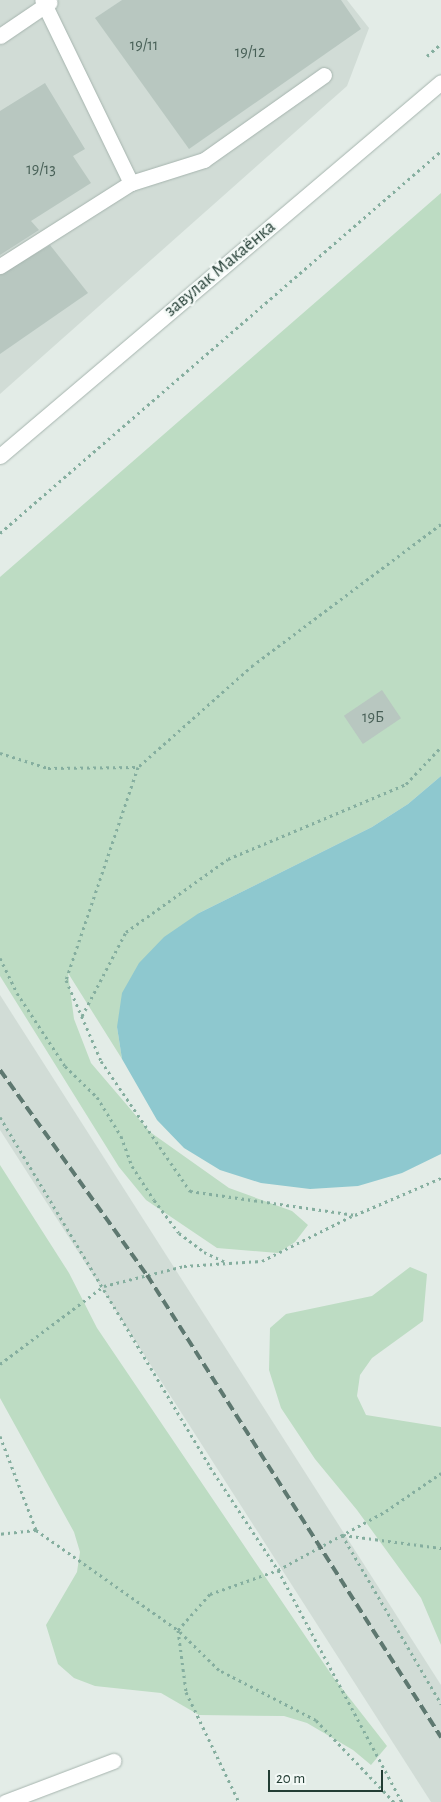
<!DOCTYPE html>
<html>
<head>
<meta charset="utf-8">
<style>
	body { margin:0 }
	#map { position:relative; width:441px; height:1802px; overflow:hidden; background:#e3ece7; font-family:"Alegreya Sans",sans-serif }
	div>[style] { position:absolute }
	.built>* { inset:0; background:#d1dcd6 }
	.green>* { inset:0; background:#bddcc3 }
	.water>* { inset:0; background:#8ec8cf }
	.building>* { inset:0; background:#b8c7c0; transform-origin:0 0 }
	.path>* { height:3px; margin-top:-1.5px; transform-origin:0; background:repeating-linear-gradient(90deg,#85ae9f 0 2.5px,transparent 0 6.5px) }
	.roads { filter:drop-shadow(0 0 1px #a6b4ae) drop-shadow(0 0 1px #a6b4ae) }
	.service>* { height:15px; margin:-7.5px; padding:0 7.5px; transform-origin:7.5px; border-radius:7.5px; background:#fff }
	.minor>* { height:15px; margin:-7.5px; padding:0 7.5px; transform-origin:7.5px; border-radius:7.5px; background:#fff }
	.rail>* { height:4px; margin-top:-2px; transform-origin:0; background:repeating-linear-gradient(90deg,#5e7870 0 10px,transparent 0 15px) }
	span { translate:-50% -50%; white-space:nowrap; text-align:center; line-height:1.15; -webkit-text-stroke:4.5px #f3f9f6; paint-order:stroke }
	.number-label { font-size:16px; color:#486057 }
	.number-label span { -webkit-text-stroke-width:0 }
	.street-label { font-size:19px; color:#233d34 }
	.scale { position:absolute; left:268px; top:1770px; width:115px; height:22px; box-sizing:border-box; border:2px solid #233d34; border-top:0; padding-left:6px; font-size:15px; line-height:18px; white-space:nowrap; color:#233d34; -webkit-text-stroke:4px #f3f9f6; paint-order:stroke }
</style>
</head>
<body>
<div id="map">
	<div class="built">
		<i style="clip-path:polygon(0 0,347px 0,369px 28px,347px 86px,0 394px)"></i>
		<i style="clip-path:polygon(0 995px,441px 1685px,441px 1802px,431px 1802px,0 1130px)"></i>
	</div>
	<div class="green">
		<i style="clip-path:polygon(441px 193px,441px 776px,408px 804px,372px 827px,199px 913px,117px 1027px,122px 1059px,68px 973px,74px 1019px,91px 1063px,150px 1132px,229px 1188px,292px 1211px,308px 1225px,295px 1242px,278px 1253px,217px 1248px,146px 1200px,119px 1167px,0 976px,0 577px)"></i>
		<i style="clip-path:polygon(0 1165px,69px 1273px,97px 1328px,333px 1677px,387px 1746px,371px 1765px,353px 1750px,307px 1723px,284px 1716px,199px 1715px,161px 1693px,95px 1686px,74px 1678px,58px 1664px,46px 1625px,77px 1572px,80px 1552px,74px 1532px,0 1398px)"></i>
		<i style="clip-path:polygon(410px 1267px,427px 1274px,423px 1321px,372px 1358px,360px 1375px,357px 1396px,366px 1415px,441px 1427px,441px 1645px,421px 1598px,357px 1510px,315px 1459px,281px 1408px,269px 1370px,270px 1328px,286px 1314px,372px 1296px)"></i>
	</div>
	<div class="water">
		<i style="clip-path:polygon(441px 776px,441px 1154px,402px 1173px,358px 1186px,310px 1189px,261px 1183px,220px 1170px,184px 1148px,157px 1120px,122px 1059px,117px 1027px,122px 993px,139px 963px,164px 937px,199px 913px,372px 827px,408px 804px)"></i>
	</div>
	<div class="building">
		<i style="clip-path:polygon(122px 0,341px 0,361px 29px,189px 149px,95px 18px)"></i>
		<i style="clip-path:polygon(45px 83px,85px 149px,73px 156px,91px 183px,31px 221px,39px 230px,0 255px,0 111px)"></i>
		<i style="clip-path:polygon(50px 245px,88px 293px,0 354px,0 275px)"></i>
		<i style="left:382px;top:690px;width:34px;height:46px;rotate:56deg"></i>
	</div>
	<div class="path">
		<i style="left:427px;top:56px;width:18px;rotate:-41deg"></i>
		<i style="left:441px;top:524px;width:235px;rotate:143.1deg"></i>
		<i style="left:253px;top:665px;width:154px;rotate:138.4deg"></i>
		<i style="left:138px;top:767px;width:225px;rotate:108.7deg"></i>
		<i style="left:66px;top:980px;width:88px;rotate:66.6deg"></i>
		<i style="left:101px;top:1061px;width:158px;rotate:55.6deg"></i>
		<i style="left:190px;top:1191px;width:167px;rotate:8.3deg"></i>
		<i style="left:355px;top:1215px;width:94px;rotate:-23.3deg"></i>
		<i style="left:0;top:533px;width:583px;rotate:-40.9deg"></i>
		<i style="left:0;top:753px;width:50px;rotate:17.4deg"></i>
		<i style="left:48px;top:768px;width:90px;rotate:-0.6deg"></i>
		<i style="left:0;top:958px;width:39px;rotate:64deg"></i>
		<i style="left:17px;top:993px;width:87px;rotate:56.7deg"></i>
		<i style="left:65px;top:1066px;width:45px;rotate:44.1deg"></i>
		<i style="left:97px;top:1097px;width:46px;rotate:58.4deg"></i>
		<i style="left:121px;top:1136px;width:32px;rotate:70deg"></i>
		<i style="left:132px;top:1166px;width:40px;rotate:57.1deg"></i>
		<i style="left:154px;top:1200px;width:41px;rotate:52.9deg"></i>
		<i style="left:179px;top:1233px;width:31px;rotate:37deg"></i>
		<i style="left:204px;top:1252px;width:26px;rotate:25deg"></i>
		<i style="left:82px;top:1016px;width:95px;rotate:-62.4deg"></i>
		<i style="left:126px;top:932px;width:125px;rotate:-35.6deg"></i>
		<i style="left:228px;top:859px;width:193px;rotate:-22.8deg"></i>
		<i style="left:406px;top:784px;width:51px;rotate:-46.6deg"></i>
		<i style="left:0;top:1117px;width:408px;rotate:59deg"></i>
		<i style="left:210px;top:1467px;width:123px;rotate:56.6deg"></i>
		<i style="left:278px;top:1570px;width:263px;rotate:61.9deg"></i>
		<i style="left:0;top:1364px;width:130px;rotate:-36.9deg"></i>
		<i style="left:104px;top:1286px;width:82px;rotate:-14deg"></i>
		<i style="left:184px;top:1266px;width:78px;rotate:-3.7deg"></i>
		<i style="left:262px;top:1261px;width:103px;rotate:-26.6deg"></i>
		<i style="left:0;top:1436px;width:101px;rotate:69deg"></i>
		<i style="left:36px;top:1530px;width:36px;rotate:174deg"></i>
		<i style="left:36px;top:1530px;width:174px;rotate:35.2deg"></i>
		<i style="left:178px;top:1630px;width:63px;rotate:82.6deg"></i>
		<i style="left:186px;top:1692px;width:122px;rotate:64.3deg"></i>
		<i style="left:342px;top:1535px;width:196px;rotate:59.6deg"></i>
		<i style="left:343px;top:1535px;width:99px;rotate:7.6deg"></i>
		<i style="left:394px;top:1802px;width:113px;rotate:-133.6deg"></i>
		<i style="left:316px;top:1720px;width:109px;rotate:-152.7deg"></i>
		<i style="left:219px;top:1670px;width:57px;rotate:-135.7deg"></i>
		<i style="left:178px;top:1630px;width:48px;rotate:-48.4deg"></i>
		<i style="left:210px;top:1594px;width:72px;rotate:-19.4deg"></i>
		<i style="left:278px;top:1570px;width:123px;rotate:-28.6deg"></i>
		<i style="left:386px;top:1511px;width:67px;rotate:-34.6deg"></i>
	</div>
	<div class="roads">
		<div class="service">
			<i style="left:0;top:36px;width:60px;rotate:-34.2deg"></i>
			<i style="left:131px;top:183px;width:77px;rotate:-17.5deg"></i>
			<i style="left:204px;top:160px;width:147px;rotate:-35.3deg"></i>
			<i style="left:0;top:266px;width:155px;rotate:-32.4deg"></i>
			<i style="left:131px;top:183px;width:203px;rotate:-115.9deg"></i>
			<i style="left:5px;top:1802px;width:116px;rotate:-20.8deg"></i>
		</div>
		<div class="minor">
			<i style="left:0;top:456px;width:578px;rotate:-40.3deg"></i>
		</div>
	</div>
	<div class="rail">
		<i style="left:0;top:1070px;width:252px;rotate:54.4deg"></i>
		<i style="left:147px;top:1275px;width:548px;rotate:57.53deg"></i>
	</div>
	<div class="number-label">
		<span style="left:144px;top:45px">19/11</span>
		<span style="left:250px;top:52px">19/12</span>
		<span style="left:41px;top:169px">19/13</span>
		<span style="left:373px;top:717px">19Б</span>
	</div>
	<div class="street-label">
		<span style="left:220px;top:269px;rotate:-40deg">завулак Макаёнка</span>
	</div>
	<div class="scale">20 m</div>
</div>
</body>
</html>
